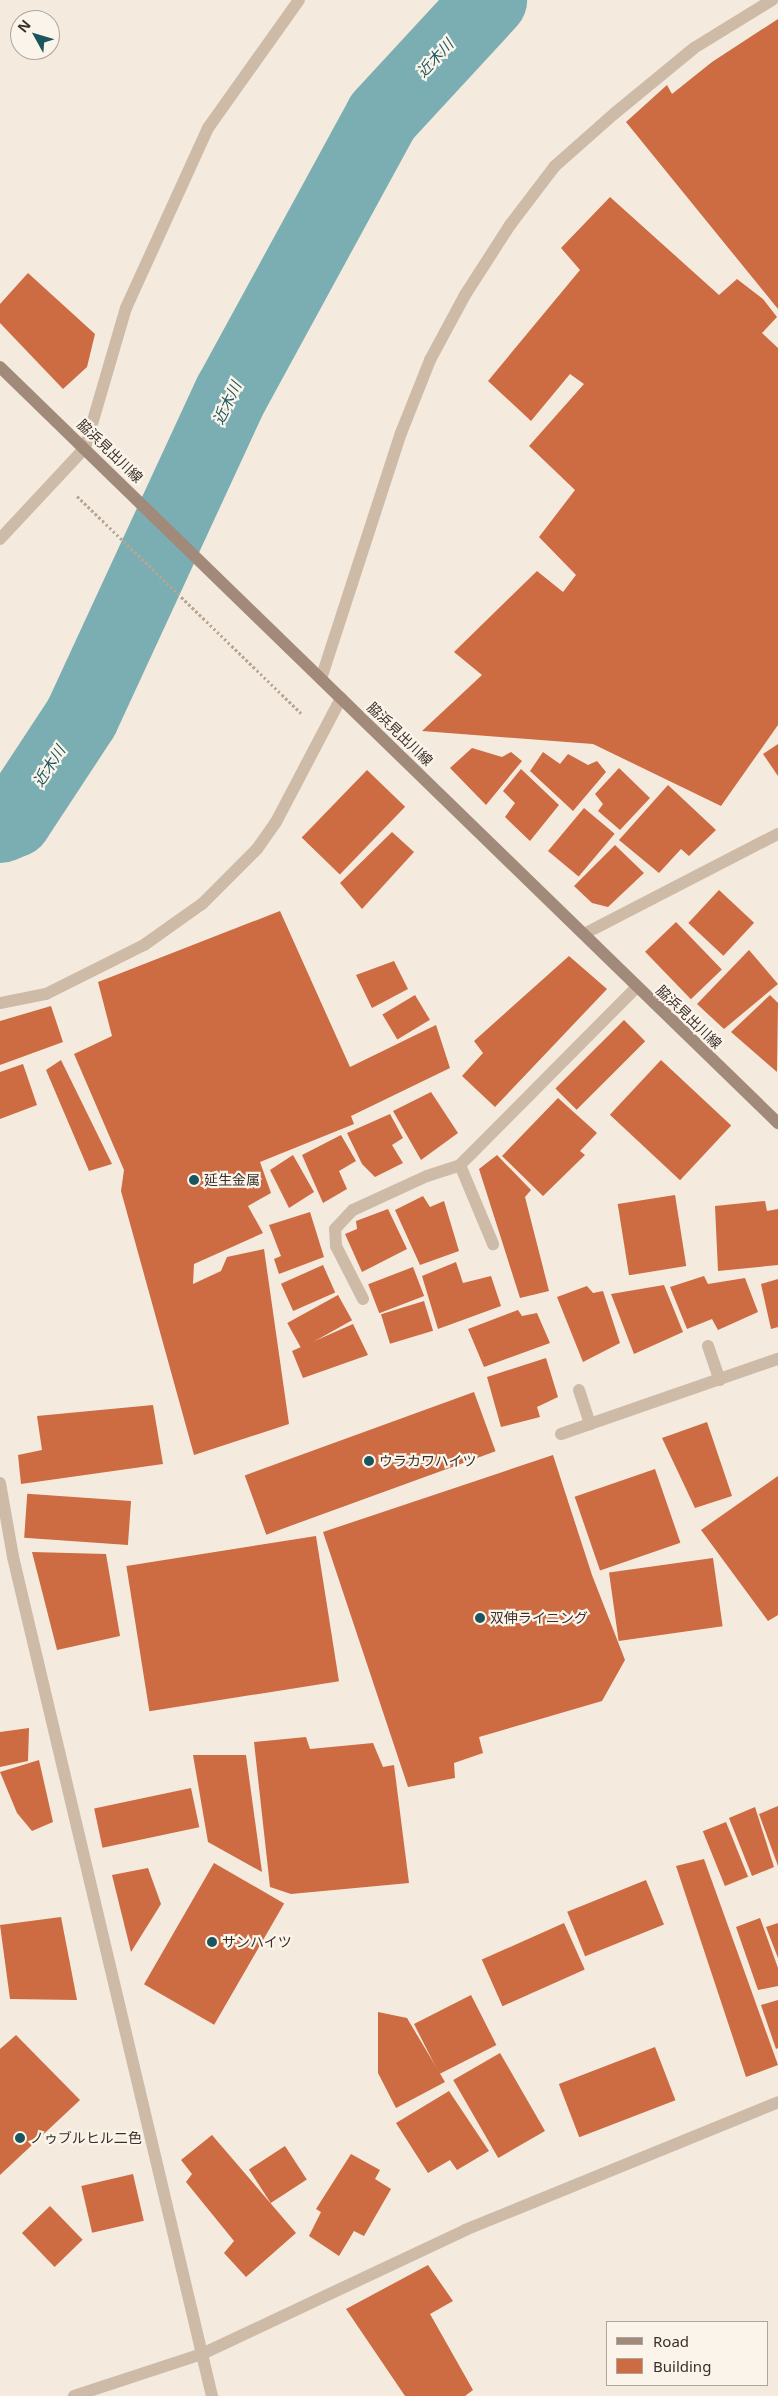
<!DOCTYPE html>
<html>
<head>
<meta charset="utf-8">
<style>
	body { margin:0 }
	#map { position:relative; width:778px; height:2396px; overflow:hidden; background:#f4eadd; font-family:"Noto Sans","Noto Sans JP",sans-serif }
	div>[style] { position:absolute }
	.river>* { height:75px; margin:-37.5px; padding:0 37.5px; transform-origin:37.5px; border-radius:37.5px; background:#7aaeb3 }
	.building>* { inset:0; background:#cd6b42; transform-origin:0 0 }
	.path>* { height:3px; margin-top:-1.5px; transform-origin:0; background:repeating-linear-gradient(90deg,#b9a592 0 2.5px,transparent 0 5px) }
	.street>* { height:12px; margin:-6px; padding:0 6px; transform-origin:6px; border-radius:6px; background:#cdbba8 }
	.secondary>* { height:12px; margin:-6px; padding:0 6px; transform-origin:6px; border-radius:6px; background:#a18a79 }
	.dots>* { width:14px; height:14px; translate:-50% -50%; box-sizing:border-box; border:2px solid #fbf4ea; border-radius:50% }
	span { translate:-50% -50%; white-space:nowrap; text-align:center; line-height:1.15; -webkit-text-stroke:4.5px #fbf4ea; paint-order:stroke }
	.street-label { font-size:14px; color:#3a2f29 }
	.poi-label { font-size:14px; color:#3a2f29 }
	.left { translate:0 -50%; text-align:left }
	.water-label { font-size:15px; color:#1b565e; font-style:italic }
	.legend { position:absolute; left:606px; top:2321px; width:162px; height:65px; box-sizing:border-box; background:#fbf4ea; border:1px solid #aea59d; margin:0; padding:6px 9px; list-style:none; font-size:15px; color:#3a2f29 }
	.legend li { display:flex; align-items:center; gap:10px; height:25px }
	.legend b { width:25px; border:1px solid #aea59d }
	.north { position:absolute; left:10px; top:10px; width:50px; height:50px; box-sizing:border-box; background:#fbf4ea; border:1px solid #aea59d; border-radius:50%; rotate:309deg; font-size:14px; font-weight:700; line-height:20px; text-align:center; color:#3a2f29 }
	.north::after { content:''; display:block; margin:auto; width:18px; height:22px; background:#1b565e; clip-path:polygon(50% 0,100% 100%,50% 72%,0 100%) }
</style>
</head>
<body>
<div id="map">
	<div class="river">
		<i style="left:0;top:825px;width:15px;rotate:-23deg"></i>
		<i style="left:14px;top:819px;width:122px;rotate:-56.7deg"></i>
		<i style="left:81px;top:717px;width:357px;rotate:-65.2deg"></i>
		<i style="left:231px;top:393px;width:315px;rotate:-61.4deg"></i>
		<i style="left:382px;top:116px;width:158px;rotate:-47.3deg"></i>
	</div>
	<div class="building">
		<i style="clip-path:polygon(778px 19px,778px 309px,626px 122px,667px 85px,672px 94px,712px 62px)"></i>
		<i style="clip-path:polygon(610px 197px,719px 295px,737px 279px,763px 299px,777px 317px,762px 333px,778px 348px,778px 725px,721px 806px,593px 744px,422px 731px,482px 675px,454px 652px,537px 571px,563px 592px,576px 575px,539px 537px,575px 490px,529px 446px,584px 384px,570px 374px,531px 421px,488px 381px,580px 270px,561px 248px)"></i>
		<i style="clip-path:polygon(28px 273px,95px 334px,87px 367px,63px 389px,0 323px,0 304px)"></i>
		<i style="clip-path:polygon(778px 744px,778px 776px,763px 754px)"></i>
		<i style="clip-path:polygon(472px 748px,502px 757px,511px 752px,522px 761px,486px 805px,450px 768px)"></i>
		<i style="clip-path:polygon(543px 752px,560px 764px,568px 754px,588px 765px,597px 761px,606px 772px,573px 811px,530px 771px)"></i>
		<i style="clip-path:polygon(619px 768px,650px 798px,620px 830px,598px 811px,603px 804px,595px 794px)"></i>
		<i style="clip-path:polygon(521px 769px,559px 805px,530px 841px,505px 817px,515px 803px,503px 791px)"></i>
		<i style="left:367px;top:770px;width:53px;height:94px;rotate:44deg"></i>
		<i style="clip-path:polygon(668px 785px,716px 830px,689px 856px,681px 849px,659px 873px,619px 840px)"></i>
		<i style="left:584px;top:808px;width:40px;height:56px;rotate:40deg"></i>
		<i style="clip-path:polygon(392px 832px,414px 852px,362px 909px,340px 883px)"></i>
		<i style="clip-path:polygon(615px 845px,644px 873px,608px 907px,592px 903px,574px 886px)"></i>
		<i style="left:719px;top:890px;width:48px;height:45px;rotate:43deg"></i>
		<i style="clip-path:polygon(280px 911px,350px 1067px,436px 1025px,450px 1068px,351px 1116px,354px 1124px,260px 1162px,271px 1193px,248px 1206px,263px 1233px,194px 1264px,193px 1284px,221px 1271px,227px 1257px,264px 1249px,289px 1424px,194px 1455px,121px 1191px,124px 1170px,74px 1054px,112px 1036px,98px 982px)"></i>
		<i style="left:676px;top:922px;width:66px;height:43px;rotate:46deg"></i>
		<i style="clip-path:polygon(749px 950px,778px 984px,724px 1029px,697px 1004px)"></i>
		<i style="clip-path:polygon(569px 956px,607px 989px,495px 1107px,462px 1076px,483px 1053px,474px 1041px)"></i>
		<i style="clip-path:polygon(394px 961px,408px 989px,372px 1008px,356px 975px)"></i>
		<i style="left:415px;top:995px;width:29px;height:38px;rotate:59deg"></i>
		<i style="clip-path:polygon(770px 995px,778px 1003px,777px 1072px,731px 1032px)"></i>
		<i style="clip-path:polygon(51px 1006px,63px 1042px,0 1065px,0 1021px)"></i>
		<i style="left:624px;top:1020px;width:30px;height:97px;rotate:45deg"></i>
		<i style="clip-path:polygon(61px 1060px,112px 1164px,89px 1171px,46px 1070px)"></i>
		<i style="left:661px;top:1060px;width:96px;height:75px;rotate:43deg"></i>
		<i style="clip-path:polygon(23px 1064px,37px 1105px,0 1119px,0 1072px)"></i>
		<i style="clip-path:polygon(431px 1092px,458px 1133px,421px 1160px,393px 1111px)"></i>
		<i style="clip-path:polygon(558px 1098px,597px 1133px,580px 1151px,585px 1155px,543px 1196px,502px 1156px)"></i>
		<i style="clip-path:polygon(390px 1114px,403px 1138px,392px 1145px,403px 1163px,375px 1177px,362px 1164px,347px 1133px)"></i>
		<i style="clip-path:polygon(341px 1135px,356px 1161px,339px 1171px,347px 1189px,323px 1203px,302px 1155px)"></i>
		<i style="clip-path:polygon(293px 1155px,314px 1192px,289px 1208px,270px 1170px)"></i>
		<i style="clip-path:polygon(497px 1155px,531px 1190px,525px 1197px,549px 1291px,520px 1298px,479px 1169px)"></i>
		<i style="left:675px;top:1195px;width:72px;height:58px;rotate:81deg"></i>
		<i style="clip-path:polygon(423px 1196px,430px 1207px,444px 1201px,459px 1251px,420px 1265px,395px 1210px)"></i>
		<i style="clip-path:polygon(765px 1201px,767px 1211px,778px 1209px,778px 1265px,718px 1271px,715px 1206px)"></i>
		<i style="clip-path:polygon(388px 1209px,407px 1249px,362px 1272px,345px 1234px,357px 1229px,356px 1221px)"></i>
		<i style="clip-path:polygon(310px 1212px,324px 1257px,279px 1274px,274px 1259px,281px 1256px,269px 1225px)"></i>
		<i style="clip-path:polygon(456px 1262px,463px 1283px,491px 1276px,501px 1306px,438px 1329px,422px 1276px)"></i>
		<i style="left:323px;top:1265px;width:30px;height:46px;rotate:66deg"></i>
		<i style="left:413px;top:1267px;width:31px;height:48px;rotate:69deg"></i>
		<i style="clip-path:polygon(704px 1276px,708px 1284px,745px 1278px,758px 1312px,718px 1330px,712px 1319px,687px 1329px,670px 1287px)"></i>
		<i style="clip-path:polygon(778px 1279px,778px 1327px,771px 1329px,761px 1284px)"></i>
		<i style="clip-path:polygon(664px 1285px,683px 1332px,634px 1354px,611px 1294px)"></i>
		<i style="clip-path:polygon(587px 1286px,593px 1293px,603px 1291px,620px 1343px,583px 1362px,557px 1297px)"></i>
		<i style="left:338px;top:1295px;width:29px;height:58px;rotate:61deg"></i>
		<i style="left:424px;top:1301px;width:31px;height:45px;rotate:73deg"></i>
		<i style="clip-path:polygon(518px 1310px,522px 1316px,537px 1313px,550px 1343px,484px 1367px,468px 1329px)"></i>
		<i style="clip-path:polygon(353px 1324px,368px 1355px,303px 1378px,292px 1351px)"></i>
		<i style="clip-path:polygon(546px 1358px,558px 1397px,537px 1407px,540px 1417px,501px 1427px,487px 1377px)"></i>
		<i style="left:474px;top:1392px;width:63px;height:244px;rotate:70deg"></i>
		<i style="clip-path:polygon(153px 1405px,163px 1464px,21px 1484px,18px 1455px,42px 1450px,37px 1416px)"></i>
		<i style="clip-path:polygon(707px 1422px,732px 1496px,695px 1508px,662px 1438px)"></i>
		<i style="clip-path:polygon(553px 1455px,592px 1575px,625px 1660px,602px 1701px,479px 1737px,483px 1753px,454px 1763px,455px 1778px,408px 1787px,323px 1532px)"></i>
		<i style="left:655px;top:1469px;width:78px;height:85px;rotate:71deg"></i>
		<i style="clip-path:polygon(778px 1476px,778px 1615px,768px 1621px,701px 1530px)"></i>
		<i style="left:131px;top:1501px;width:44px;height:104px;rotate:94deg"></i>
		<i style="left:316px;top:1536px;width:147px;height:192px;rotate:81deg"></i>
		<i style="clip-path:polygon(32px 1552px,106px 1554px,120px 1636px,57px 1650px)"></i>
		<i style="left:713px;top:1558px;width:69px;height:105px;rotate:82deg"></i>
		<i style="clip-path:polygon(29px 1728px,28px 1761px,0 1767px,0 1732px)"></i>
		<i style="clip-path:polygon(306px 1737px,310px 1749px,373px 1743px,383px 1767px,394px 1765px,409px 1883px,291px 1894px,270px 1887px,254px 1742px)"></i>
		<i style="clip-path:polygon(193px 1755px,246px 1755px,262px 1872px,208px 1842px)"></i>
		<i style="clip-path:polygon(39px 1760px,53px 1822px,32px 1831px,17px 1813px,0 1772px)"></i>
		<i style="left:191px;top:1788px;width:40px;height:99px;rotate:78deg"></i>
		<i style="clip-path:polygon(778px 1806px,778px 1866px,759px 1814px)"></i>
		<i style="clip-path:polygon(755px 1807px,774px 1867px,752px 1876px,729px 1818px)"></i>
		<i style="left:726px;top:1822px;width:59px;height:25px;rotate:68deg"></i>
		<i style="clip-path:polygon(704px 1859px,778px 2065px,746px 2077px,676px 1866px)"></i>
		<i style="left:214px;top:1863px;width:81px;height:140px;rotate:30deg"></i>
		<i style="clip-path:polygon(148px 1868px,161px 1904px,131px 1952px,112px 1875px)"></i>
		<i style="left:646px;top:1880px;width:48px;height:85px;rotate:68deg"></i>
		<i style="clip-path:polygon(61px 1917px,77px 2000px,10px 1999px,0 1925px)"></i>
		<i style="clip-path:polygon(760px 1918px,778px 1968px,778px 1986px,758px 1990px,736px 1927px)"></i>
		<i style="left:564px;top:1923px;width:51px;height:90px;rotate:66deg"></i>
		<i style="clip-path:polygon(778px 1923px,778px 1958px,766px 1927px)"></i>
		<i style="left:471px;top:1995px;width:56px;height:64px;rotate:63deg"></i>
		<i style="clip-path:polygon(778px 2000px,778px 2048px,776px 2049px,761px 2005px)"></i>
		<i style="clip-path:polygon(378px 2012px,407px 2018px,445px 2082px,396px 2108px,378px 2073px)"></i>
		<i style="clip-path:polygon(16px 2035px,80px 2100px,0 2175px,0 2049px)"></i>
		<i style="left:655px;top:2047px;width:57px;height:103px;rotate:69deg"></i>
		<i style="left:500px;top:2053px;width:90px;height:54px;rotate:60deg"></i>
		<i style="clip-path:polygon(449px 2091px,489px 2151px,457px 2170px,450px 2160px,428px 2173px,396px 2123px)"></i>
		<i style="clip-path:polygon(212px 2135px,296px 2233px,246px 2277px,224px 2253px,234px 2241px,186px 2182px,192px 2174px,181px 2160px)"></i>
		<i style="left:285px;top:2146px;width:40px;height:43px;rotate:57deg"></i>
		<i style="clip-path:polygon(351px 2154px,380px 2170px,375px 2179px,391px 2189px,364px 2236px,354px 2231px,339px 2256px,309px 2236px,321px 2212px,316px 2209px)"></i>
		<i style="left:133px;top:2174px;width:48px;height:53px;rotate:77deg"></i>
		<i style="left:50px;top:2206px;width:47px;height:39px;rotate:46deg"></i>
		<i style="clip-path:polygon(428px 2265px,453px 2301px,430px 2314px,473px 2390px,465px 2396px,405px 2396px,346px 2309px)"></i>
	</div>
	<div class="path">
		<i style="left:77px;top:496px;width:312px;rotate:44.1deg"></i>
	</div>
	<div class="street">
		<i style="left:0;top:539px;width:125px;rotate:-47deg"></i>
		<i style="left:85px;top:448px;width:146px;rotate:-73.7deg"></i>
		<i style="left:126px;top:308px;width:198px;rotate:-65.5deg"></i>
		<i style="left:208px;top:128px;width:157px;rotate:-54.6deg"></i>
		<i style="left:321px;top:679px;width:259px;rotate:-72deg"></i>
		<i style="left:401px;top:433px;width:79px;rotate:-68.3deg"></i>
		<i style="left:430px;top:360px;width:74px;rotate:-61.7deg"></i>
		<i style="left:465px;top:295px;width:83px;rotate:-57.3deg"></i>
		<i style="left:510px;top:225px;width:74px;rotate:-52.7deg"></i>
		<i style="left:555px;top:166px;width:80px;rotate:-41.5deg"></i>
		<i style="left:615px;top:113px;width:102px;rotate:-39.4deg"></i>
		<i style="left:694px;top:48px;width:92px;rotate:-31.6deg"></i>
		<i style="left:584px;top:934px;width:218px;rotate:-27.3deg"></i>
		<i style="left:0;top:1003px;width:47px;rotate:-11.1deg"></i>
		<i style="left:46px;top:994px;width:110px;rotate:-26.6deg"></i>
		<i style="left:144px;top:945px;width:71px;rotate:-35.3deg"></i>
		<i style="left:202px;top:904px;width:78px;rotate:-45deg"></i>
		<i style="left:257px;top:849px;width:33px;rotate:-55deg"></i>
		<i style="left:276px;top:822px;width:140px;rotate:-62.3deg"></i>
		<i style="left:460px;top:1165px;width:86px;rotate:67.3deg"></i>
		<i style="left:363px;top:1299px;width:59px;rotate:-117deg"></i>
		<i style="left:336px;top:1246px;width:17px;rotate:-93deg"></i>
		<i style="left:335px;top:1229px;width:26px;rotate:-47deg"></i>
		<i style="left:353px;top:1210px;width:81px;rotate:-24.7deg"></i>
		<i style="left:427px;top:1176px;width:35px;rotate:-18deg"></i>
		<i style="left:460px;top:1165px;width:251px;rotate:-45.2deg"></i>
		<i style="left:708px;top:1346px;width:36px;rotate:71deg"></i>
		<i style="left:579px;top:1390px;width:36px;rotate:72deg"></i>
		<i style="left:561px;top:1434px;width:230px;rotate:-19.1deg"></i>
		<i style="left:0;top:1483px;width:75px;rotate:80deg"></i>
		<i style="left:13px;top:1557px;width:862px;rotate:76.66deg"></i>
		<i style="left:74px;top:2396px;width:135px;rotate:-18.2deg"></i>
		<i style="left:202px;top:2354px;width:291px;rotate:-25.2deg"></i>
		<i style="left:465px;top:2230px;width:338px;rotate:-22.2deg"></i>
	</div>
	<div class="secondary">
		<i style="left:0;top:367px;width:1085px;rotate:44.18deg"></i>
	</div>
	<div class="dots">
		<i style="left:194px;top:1180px;background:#1b565e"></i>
		<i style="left:369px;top:1461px;background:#1b565e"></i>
		<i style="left:480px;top:1618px;background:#1b565e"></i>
		<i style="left:212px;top:1942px;background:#1b565e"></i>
		<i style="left:20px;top:2138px;background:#1b565e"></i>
	</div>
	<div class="street-label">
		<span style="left:110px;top:451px;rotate:44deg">脇浜見出川線</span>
		<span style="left:400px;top:734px;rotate:44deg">脇浜見出川線</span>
		<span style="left:689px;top:1017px;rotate:44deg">脇浜見出川線</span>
	</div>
	<div class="poi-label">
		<span class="left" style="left:204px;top:1180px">延生金属</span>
		<span class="left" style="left:379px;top:1461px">ウラカワハイツ</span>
		<span class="left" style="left:490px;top:1618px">双伸ライニング</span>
		<span class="left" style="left:222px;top:1942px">サンハイツ</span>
		<span class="left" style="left:30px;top:2138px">ノゥブルヒル二色</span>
	</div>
	<div class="water-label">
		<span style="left:435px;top:58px;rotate:-47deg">近木川</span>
		<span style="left:227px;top:403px;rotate:-64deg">近木川</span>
		<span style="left:49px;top:766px;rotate:-57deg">近木川</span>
	</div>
	<ul class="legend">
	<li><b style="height:6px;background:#a18a79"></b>Road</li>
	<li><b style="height:14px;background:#cd6b42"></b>Building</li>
	</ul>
	<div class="north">N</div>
</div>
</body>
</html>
